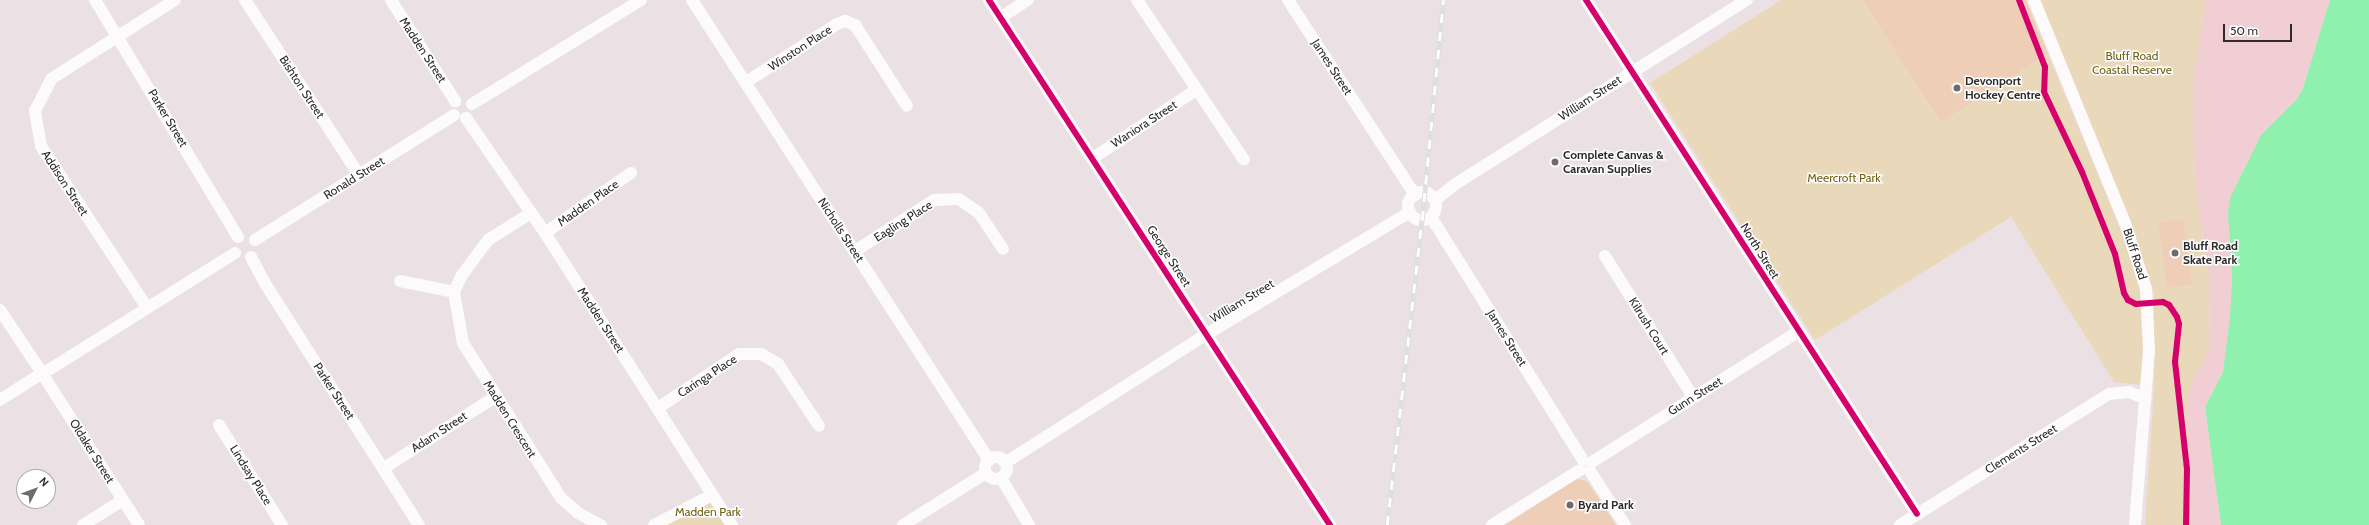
<!DOCTYPE html>
<html>
<head>
<meta charset="utf-8">
<style>
	body { margin:0 }
	#map { position:relative; width:2369px; height:525px; overflow:hidden; background:#ebe1e5; font-family:Cabin,sans-serif }
	div>[style] { position:absolute }
	.green>* { inset:0; background:#ead8ba }
	.sand>* { inset:0; background:#f1ced3 }
	.pitch>* { inset:0; background:#eeceb7; transform-origin:0 0 }
	.water>* { inset:0; background:#90f1ae }
	.minor>* { height:12px; margin:-6px; padding:0 6px; transform-origin:6px; border-radius:6px; background:#fcfafb }
	.minor>.ring { margin:-6px; padding:0; box-sizing:content-box; background:none; border:12px solid #fcfafb; border-radius:50% }
	.rail>* { height:4.5px; margin-top:-2.25px; transform-origin:0; background:repeating-linear-gradient(90deg,#fff 0 9px,#dee0e0 0 18px); box-sizing:border-box; border-block:1px solid #dee0e0 }
	.cycleway>* { height:6px; margin:-3px; padding:0 3px; transform-origin:3px; border-radius:3px; background:#d6006c }
	.dots>* { width:11px; height:11px; translate:-50% -50%; box-sizing:border-box; border:2px solid #fff; border-radius:50% }
	span { translate:-50% -50%; white-space:nowrap; text-align:center; line-height:1.15; -webkit-text-stroke:3px #fff; paint-order:stroke }
	.street-label { font-size:12px; color:#2c2c2c }
	.park-label { font-size:12px; color:#706215 }
	.poi-label { font-size:12px; color:#2c2c2c; font-weight:700 }
	.left { translate:0 -50%; text-align:left }
	.north { position:absolute; left:16px; top:469px; width:40px; height:40px; box-sizing:border-box; background:#fff; border:1px solid #ababab; border-radius:50%; rotate:48deg; font-size:11px; font-weight:700; line-height:16px; text-align:center; color:#2c2c2c }
	.north::after { content:''; display:block; margin:auto; width:14px; height:18px; background:#6f6b6d; clip-path:polygon(50% 0,100% 100%,50% 72%,0 100%) }
	.scale { position:absolute; left:2223px; top:24px; width:69px; height:18px; box-sizing:border-box; border:2px solid #2c2c2c; border-top:0; padding-left:5px; font-size:12px; line-height:14px; white-space:nowrap; color:#2c2c2c; -webkit-text-stroke:3px #fff; paint-order:stroke }
</style>
</head>
<body>
<div id="map">
	<div class="green">
		<i style="clip-path:polygon(1781px 0,1862px 0,1941px 122px,2048px 54px,2145px 288px,2142px 385px,2114px 382px,2011px 217px,1815px 340px,1650px 83px)"></i>
		<i style="clip-path:polygon(2040px 0,2206px 0,2194px 75px,2194px 146px,2195px 185px,2210px 283px,2209px 353px,2193px 380px,2187px 400px,2192px 525px,2145px 525px,2154px 387px,2154px 293px)"></i>
		<i style="clip-path:polygon(712px 495px,732px 525px,654px 525px)"></i>
	</div>
	<div class="sand">
		<i style="clip-path:polygon(2206px 0,2330px 0,2303px 87px,2297px 99px,2261px 135px,2230px 198px,2228px 212px,2232px 275px,2230px 317px,2223px 372px,2205px 407px,2221px 525px,2192px 525px,2187px 400px,2193px 380px,2209px 353px,2210px 283px,2195px 185px,2194px 146px,2194px 75px)"></i>
	</div>
	<div class="pitch">
		<i style="clip-path:polygon(1862px 0,2026px 0,2048px 54px,1941px 122px)"></i>
		<i style="left:2183px;top:219px;width:66px;height:25px;rotate:82deg"></i>
		<i style="clip-path:polygon(1576px 479px,1587px 481px,1616px 525px,1505px 525px)"></i>
	</div>
	<div class="water">
		<i style="clip-path:polygon(2330px 0,2369px 0,2369px 525px,2221px 525px,2205px 407px,2223px 372px,2230px 317px,2232px 275px,2228px 212px,2230px 198px,2261px 135px,2297px 99px,2303px 88px)"></i>
	</div>
	<div class="minor">
		<i style="left:95px;top:0;width:277px;rotate:58.9deg"></i>
		<i style="left:245px;top:0;width:209px;rotate:56.9deg"></i>
		<i style="left:391px;top:0;width:120px;rotate:57.6deg"></i>
		<i style="left:692px;top:0;width:548px;rotate:57.15deg"></i>
		<i style="left:989px;top:0;width:626px;rotate:57deg"></i>
		<i style="left:1137px;top:0;width:192px;rotate:56.2deg"></i>
		<i style="left:1288px;top:0;width:233px;rotate:56.9deg"></i>
		<i style="left:1586px;top:0;width:611px;rotate:57.22deg"></i>
		<i style="left:2034px;top:0;width:241px;rotate:67.8deg"></i>
		<i style="left:2125px;top:223px;width:69px;rotate:72.3deg"></i>
		<i style="left:2146px;top:289px;width:61px;rotate:87.2deg"></i>
		<i style="left:2149px;top:350px;width:176px;rotate:94.6deg"></i>
		<i style="left:1000px;top:18px;width:33px;rotate:-33deg"></i>
		<i style="left:746px;top:82px;width:108px;rotate:-32.5deg"></i>
		<i style="left:837px;top:24px;width:9px;rotate:-21deg"></i>
		<i style="left:845px;top:21px;width:11px;rotate:22deg"></i>
		<i style="left:855px;top:25px;width:96px;rotate:57.3deg"></i>
		<i style="left:472px;top:104px;width:198px;rotate:-31.6deg"></i>
		<i style="left:466px;top:118px;width:140px;rotate:55.5deg"></i>
		<i style="left:545px;top:233px;width:347px;rotate:57.4deg"></i>
		<i style="left:1093px;top:158px;width:123px;rotate:-33.4deg"></i>
		<i class="ring" style="left:1408px;top:192px;width:16px;height:16px"></i>
		<i style="left:1435px;top:200px;width:28px;rotate:-38deg"></i>
		<i style="left:1457px;top:183px;width:343px;rotate:-32.3deg"></i>
		<i style="left:531px;top:213px;width:51px;rotate:147.9deg"></i>
		<i style="left:488px;top:240px;width:44px;rotate:126.6deg"></i>
		<i style="left:462px;top:275px;width:19px;rotate:115deg"></i>
		<i style="left:454px;top:292px;width:52px;rotate:80deg"></i>
		<i style="left:463px;top:343px;width:183px;rotate:57.7deg"></i>
		<i style="left:561px;top:498px;width:23px;rotate:41deg"></i>
		<i style="left:578px;top:513px;width:26px;rotate:28deg"></i>
		<i style="left:1431px;top:217px;width:287px;rotate:58deg"></i>
		<i style="left:545px;top:233px;width:105px;rotate:-34.9deg"></i>
		<i style="left:255px;top:240px;width:235px;rotate:-32.1deg"></i>
		<i style="left:855px;top:251px;width:94px;rotate:-32.8deg"></i>
		<i style="left:934px;top:200px;width:25px;rotate:-2deg"></i>
		<i style="left:959px;top:199px;width:24px;rotate:35deg"></i>
		<i style="left:979px;top:213px;width:43px;rotate:56.3deg"></i>
		<i style="left:1605px;top:256px;width:166px;rotate:58deg"></i>
		<i style="left:251px;top:257px;width:32px;rotate:62deg"></i>
		<i style="left:266px;top:285px;width:285px;rotate:57.5deg"></i>
		<i style="left:400px;top:281px;width:55px;rotate:11.5deg"></i>
		<i style="left:146px;top:306px;width:191px;rotate:-123.3deg"></i>
		<i style="left:41px;top:146px;width:36px;rotate:-100deg"></i>
		<i style="left:35px;top:111px;width:36px;rotate:-63deg"></i>
		<i style="left:51px;top:79px;width:147px;rotate:-32.5deg"></i>
		<i style="left:0;top:310px;width:69px;rotate:56.3deg"></i>
		<i style="left:47px;top:371px;width:222px;rotate:-32.1deg"></i>
		<i style="left:45px;top:378px;width:174px;rotate:57.4deg"></i>
		<i style="left:0;top:400px;width:43px;rotate:-32.6deg"></i>
		<i style="left:658px;top:408px;width:97px;rotate:-33.7deg"></i>
		<i style="left:739px;top:354px;width:22px"></i>
		<i style="left:761px;top:354px;width:20px;rotate:30deg"></i>
		<i style="left:778px;top:364px;width:74px;rotate:56.5deg"></i>
		<i style="left:219px;top:425px;width:118px;rotate:57.8deg"></i>
		<i class="ring" style="left:985px;top:457px;width:10px;height:10px"></i>
		<i style="left:1592px;top:462px;width:244px;rotate:-32.3deg"></i>
		<i style="left:1005px;top:463px;width:240px;rotate:-32.6deg"></i>
		<i style="left:1207px;top:334px;width:237px;rotate:-31deg"></i>
		<i style="left:384px;top:468px;width:132px;rotate:-32.6deg"></i>
		<i style="left:1590px;top:471px;width:64px;rotate:57.1deg"></i>
		<i style="left:1001px;top:478px;width:55px;rotate:59.2deg"></i>
		<i style="left:83px;top:525px;width:47px;rotate:-32deg"></i>
		<i style="left:654px;top:525px;width:65px;rotate:-27.3deg"></i>
		<i style="left:903px;top:525px;width:98px;rotate:-32.1deg"></i>
		<i style="left:1492px;top:525px;width:104px;rotate:-32deg"></i>
		<i style="left:1900px;top:525px;width:247px;rotate:-32.1deg"></i>
		<i style="left:2109px;top:394px;width:20px;rotate:-6deg"></i>
		<i style="left:2129px;top:392px;width:18px;rotate:22deg"></i>
	</div>
	<div class="rail">
		<i style="left:1387px;top:525px;width:307px;rotate:-83.5deg"></i>
		<i style="left:1422px;top:220px;width:221px;rotate:-84.5deg"></i>
	</div>
	<div class="cycleway">
		<i style="left:989px;top:0;width:626px;rotate:57deg"></i>
		<i style="left:1586px;top:0;width:611px;rotate:57.22deg"></i>
		<i style="left:2019px;top:0;width:72px;rotate:68.8deg"></i>
		<i style="left:2045px;top:67px;width:25px;rotate:92deg"></i>
		<i style="left:2044px;top:92px;width:89px;rotate:64.6deg"></i>
		<i style="left:2082px;top:172px;width:88px;rotate:68.1deg"></i>
		<i style="left:2115px;top:254px;width:40px;rotate:77deg"></i>
		<i style="left:2124px;top:293px;width:8px;rotate:60deg"></i>
		<i style="left:2128px;top:300px;width:9px;rotate:27deg"></i>
		<i style="left:2136px;top:304px;width:27px;rotate:-4deg"></i>
		<i style="left:2163px;top:302px;width:7px;rotate:27deg"></i>
		<i style="left:2169px;top:305px;width:14px;rotate:56deg"></i>
		<i style="left:2177px;top:317px;width:7px;rotate:74deg"></i>
		<i style="left:2179px;top:324px;width:38px;rotate:96deg"></i>
		<i style="left:2175px;top:362px;width:108px;rotate:83.6deg"></i>
		<i style="left:2187px;top:469px;width:56px;rotate:91deg"></i>
	</div>
	<div class="dots">
		<i style="left:1957px;top:88px;background:#6f6b6d"></i>
		<i style="left:1555px;top:162px;background:#6f6b6d"></i>
		<i style="left:2175px;top:253px;background:#6f6b6d"></i>
		<i style="left:1570px;top:505px;background:#6f6b6d"></i>
	</div>
	<div class="street-label">
		<span style="left:800px;top:48px;rotate:-33deg">Winston Place</span>
		<span style="left:423px;top:50px;rotate:57deg">Madden Street</span>
		<span style="left:1332px;top:67px;rotate:57deg">James Street</span>
		<span style="left:302px;top:87px;rotate:57deg">Bishton Street</span>
		<span style="left:1590px;top:98px;rotate:-33deg">William Street</span>
		<span style="left:168px;top:118px;rotate:59deg">Parker Street</span>
		<span style="left:1144px;top:124px;rotate:-33deg">Waniora Street</span>
		<span style="left:354px;top:178px;rotate:-32deg">Ronald Street</span>
		<span style="left:65px;top:183px;rotate:57deg">Addison Street</span>
		<span style="left:588px;top:203px;rotate:-35deg">Madden Place</span>
		<span style="left:903px;top:221px;rotate:-32deg">Eagling Place</span>
		<span style="left:841px;top:230px;rotate:57deg">Nicholls Street</span>
		<span style="left:1760px;top:251px;rotate:58deg">North Street</span>
		<span style="left:2135px;top:254px;rotate:72deg">Bluff Road</span>
		<span style="left:1169px;top:256px;rotate:57deg">George Street</span>
		<span style="left:1242px;top:301px;rotate:-31deg">William Street</span>
		<span style="left:601px;top:320px;rotate:57deg">Madden Street</span>
		<span style="left:1649px;top:326px;rotate:58deg">Kilrush Court</span>
		<span style="left:1507px;top:338px;rotate:58deg">James Street</span>
		<span style="left:707px;top:376px;rotate:-33deg">Caringa Place</span>
		<span style="left:334px;top:391px;rotate:57deg">Parker Street</span>
		<span style="left:1695px;top:396px;rotate:-32deg">Gunn Street</span>
		<span style="left:510px;top:419px;rotate:58deg">Madden Crescent</span>
		<span style="left:439px;top:432px;rotate:-33deg">Adam Street</span>
		<span style="left:2021px;top:449px;rotate:-32deg">Clements Street</span>
		<span style="left:92px;top:451px;rotate:58deg">Oldaker Street</span>
		<span style="left:251px;top:475px;rotate:58deg">Lindsay Place</span>
	</div>
	<div class="park-label">
		<span style="left:2132px;top:63px">Bluff Road<br>Coastal Reserve</span>
		<span style="left:1844px;top:178px">Meercroft Park</span>
		<span style="left:708px;top:512px">Madden Park</span>
	</div>
	<div class="poi-label">
		<span class="left" style="left:1965px;top:88px">Devonport<br>Hockey Centre</span>
		<span class="left" style="left:1563px;top:162px">Complete Canvas &amp;<br>Caravan Supplies</span>
		<span class="left" style="left:2183px;top:253px">Bluff Road<br>Skate Park</span>
		<span class="left" style="left:1578px;top:505px">Byard Park</span>
	</div>
	<div class="north">N</div>
	<div class="scale">50 m</div>
</div>
</body>
</html>
